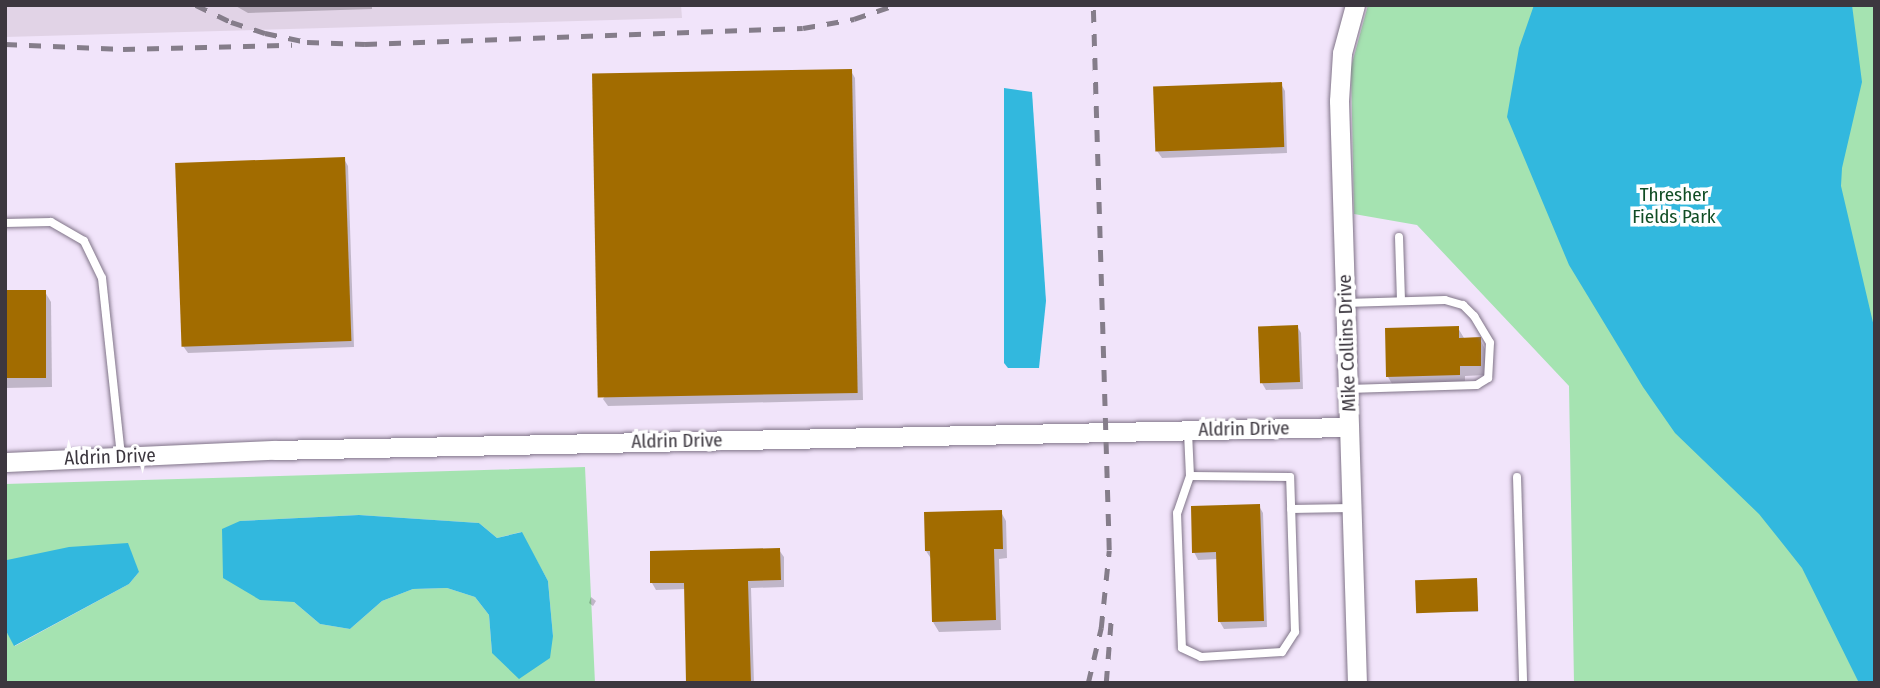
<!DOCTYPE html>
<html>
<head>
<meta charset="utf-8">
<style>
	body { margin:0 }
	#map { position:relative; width:1880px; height:688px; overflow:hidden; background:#f1e4fa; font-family:"Fira Sans Condensed",sans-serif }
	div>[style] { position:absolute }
	.industrial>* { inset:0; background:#e1d3e6 }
	.green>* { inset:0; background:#a5e3b1 }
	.water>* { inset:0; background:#32b8de }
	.shadow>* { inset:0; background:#0003 }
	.building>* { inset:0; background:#a26c00; transform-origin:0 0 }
	.roads { filter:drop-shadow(0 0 2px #807488) drop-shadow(0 0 2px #807488) }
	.service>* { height:8px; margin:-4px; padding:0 4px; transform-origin:4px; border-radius:4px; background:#fff }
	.tertiary>* { height:19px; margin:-9.5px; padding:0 9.5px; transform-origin:9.5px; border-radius:9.5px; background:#fff }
	.rail>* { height:4.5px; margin-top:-2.25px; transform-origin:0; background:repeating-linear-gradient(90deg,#857d8a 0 12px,transparent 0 24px) }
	span { translate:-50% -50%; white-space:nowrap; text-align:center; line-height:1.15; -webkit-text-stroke:7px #fff; paint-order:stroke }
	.park-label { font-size:19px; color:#104d24 }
	.street-label { font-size:19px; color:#3c373f }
	.frame { position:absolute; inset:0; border:7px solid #3c373f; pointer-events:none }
</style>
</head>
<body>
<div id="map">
	<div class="industrial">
		<i style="clip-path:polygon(5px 5px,681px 5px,682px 18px,5px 37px)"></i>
	</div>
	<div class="green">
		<i style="clip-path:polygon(1368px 5px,1875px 5px,1875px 683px,1574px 683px,1569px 386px,1417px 225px,1354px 214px,1351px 67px)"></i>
		<i style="clip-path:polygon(evenodd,585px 467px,595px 683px,5px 683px,5px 629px,15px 646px,129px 584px,139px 572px,7px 560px,5px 563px,5px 484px,585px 467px,359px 515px,479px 523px,497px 538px,521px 532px,548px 581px,553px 636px,492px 653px,489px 615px,475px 597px,447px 588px,413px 589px,382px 601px,350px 629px,320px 624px,294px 602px,240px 521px,359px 515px)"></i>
	</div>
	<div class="water">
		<i style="clip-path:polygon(1534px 5px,1852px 5px,1862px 82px,1842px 168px,1841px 186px,1875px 331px,1875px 683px,1859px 683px,1802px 568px,1759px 514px,1675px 433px,1643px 387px,1569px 265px,1507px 117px,1519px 48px)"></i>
		<i style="clip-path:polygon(1004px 88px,1032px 92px,1046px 301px,1039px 368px,1008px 368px,1004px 363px)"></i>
		<i style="clip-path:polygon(359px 515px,479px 523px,497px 538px,522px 532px,548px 581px,553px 636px,550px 658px,519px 679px,492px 653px,489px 615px,475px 597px,447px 588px,413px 589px,382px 601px,350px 629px,320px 624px,294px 602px,260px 600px,223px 578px,222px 529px,240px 521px)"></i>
		<i style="clip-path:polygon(128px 543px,139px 572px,129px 584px,14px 646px,5px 629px,7px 560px,69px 547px)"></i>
	</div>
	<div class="shadow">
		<i style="clip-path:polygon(234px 5px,372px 5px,372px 9px,248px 13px)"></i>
		<i style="clip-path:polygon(851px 71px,855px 78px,863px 400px,608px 406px,603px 399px)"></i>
		<i style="clip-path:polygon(1281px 84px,1285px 91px,1287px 153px,1162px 158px,1157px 151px)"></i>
		<i style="clip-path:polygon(344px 159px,348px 166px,354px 347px,188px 353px,183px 346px)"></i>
		<i style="clip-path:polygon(5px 292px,45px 292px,51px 302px,52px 387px,5px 388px)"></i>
		<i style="clip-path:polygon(1297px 326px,1301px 333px,1303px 389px,1266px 390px,1262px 383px)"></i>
		<i style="clip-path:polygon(1458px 328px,1464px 338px,1480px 339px,1485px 349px,1486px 375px,1465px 376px,1465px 385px,1394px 387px,1388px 377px)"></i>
		<i style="clip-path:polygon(1259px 506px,1263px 513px,1267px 627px,1224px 629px,1220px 622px,1218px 559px,1198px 560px,1194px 552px)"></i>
		<i style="clip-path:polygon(1001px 512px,1006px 521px,1007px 558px,999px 559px,1001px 630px,939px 632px,933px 622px,932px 560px,926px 551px)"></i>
		<i style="clip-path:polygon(779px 550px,784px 557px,784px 587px,751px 588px,754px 683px,688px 683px,686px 589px,656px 590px,652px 583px)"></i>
		<i style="clip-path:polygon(1477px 581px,1478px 612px,1418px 612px)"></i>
		<i style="clip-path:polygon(591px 597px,596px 601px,593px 606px,589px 603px)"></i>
	</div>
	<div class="building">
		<i style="left:852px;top:69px;width:324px;height:260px;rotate:89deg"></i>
		<i style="left:1282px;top:82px;width:65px;height:129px;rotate:88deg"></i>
		<i style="left:345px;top:157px;width:184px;height:170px;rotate:88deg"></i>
		<i style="left:5px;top:290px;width:41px;height:88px"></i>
		<i style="left:1298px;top:325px;width:57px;height:40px;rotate:88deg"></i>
		<i style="clip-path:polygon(1459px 326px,1459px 338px,1481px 337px,1481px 366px,1460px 366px,1460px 375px,1386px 377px,1385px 328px)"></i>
		<i style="clip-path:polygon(1260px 504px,1264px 621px,1218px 622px,1216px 552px,1192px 553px,1191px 506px)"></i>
		<i style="clip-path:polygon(1002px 510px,1003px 549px,994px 549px,996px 620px,932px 622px,930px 551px,925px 551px,924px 512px)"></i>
		<i style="clip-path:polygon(780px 548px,781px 580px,748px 581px,751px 683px,686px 683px,684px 583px,650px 583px,650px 551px)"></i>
		<i style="left:1477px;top:578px;width:33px;height:62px;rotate:88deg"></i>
	</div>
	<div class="roads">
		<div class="service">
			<i style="left:5px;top:223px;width:46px;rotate:-1.2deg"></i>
			<i style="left:51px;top:222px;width:38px;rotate:30deg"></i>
			<i style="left:84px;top:241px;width:41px;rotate:64.1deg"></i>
			<i style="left:102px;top:278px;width:179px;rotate:83.9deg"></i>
			<i style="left:1399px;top:237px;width:64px;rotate:88.2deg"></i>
			<i style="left:1345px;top:303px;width:100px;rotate:-1.7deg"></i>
			<i style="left:1445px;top:300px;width:19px;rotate:16deg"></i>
			<i style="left:1463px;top:305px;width:16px;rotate:45deg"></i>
			<i style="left:1474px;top:316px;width:31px;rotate:59deg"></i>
			<i style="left:1490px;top:343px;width:35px;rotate:93deg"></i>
			<i style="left:1488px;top:378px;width:13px;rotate:148deg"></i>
			<i style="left:1477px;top:385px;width:129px;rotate:178.2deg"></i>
			<i style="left:1188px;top:432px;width:44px;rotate:87.4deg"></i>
			<i style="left:1190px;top:476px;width:39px;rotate:109deg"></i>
			<i style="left:1177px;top:513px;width:135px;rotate:87.9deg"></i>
			<i style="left:1182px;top:648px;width:21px;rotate:25deg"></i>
			<i style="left:1201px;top:657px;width:81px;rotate:-3.5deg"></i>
			<i style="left:1282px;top:652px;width:24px;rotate:-57deg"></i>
			<i style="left:1295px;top:632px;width:155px;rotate:-91.8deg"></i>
			<i style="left:1290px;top:477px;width:100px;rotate:-179.4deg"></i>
			<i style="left:1517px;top:477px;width:206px;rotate:88.3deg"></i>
			<i style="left:1291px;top:509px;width:60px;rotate:-1deg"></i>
		</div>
		<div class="tertiary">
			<i style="left:1355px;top:5px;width:50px;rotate:105.2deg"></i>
			<i style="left:1342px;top:53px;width:48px;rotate:93.6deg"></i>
			<i style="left:1339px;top:101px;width:582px;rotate:88.23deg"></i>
			<i style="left:5px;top:462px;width:269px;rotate:-2.6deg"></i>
			<i style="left:274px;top:450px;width:1075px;rotate:-1.23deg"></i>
		</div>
	</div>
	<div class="rail">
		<i style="left:196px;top:5px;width:39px;rotate:26deg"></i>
		<i style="left:231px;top:22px;width:36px;rotate:18deg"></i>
		<i style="left:265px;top:33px;width:43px;rotate:12.1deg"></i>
		<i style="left:307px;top:42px;width:58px;rotate:2deg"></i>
		<i style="left:365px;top:44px;width:438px;rotate:-2.1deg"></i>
		<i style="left:803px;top:28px;width:52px;rotate:-10deg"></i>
		<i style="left:854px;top:19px;width:43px;rotate:-18.9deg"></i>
		<i style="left:5px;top:44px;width:118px;rotate:2.4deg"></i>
		<i style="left:123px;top:49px;width:169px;rotate:-1.4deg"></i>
		<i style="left:1088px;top:683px;width:57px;rotate:-76.7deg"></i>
		<i style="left:1101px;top:628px;width:78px;rotate:-84.1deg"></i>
		<i style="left:1109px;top:550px;width:545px;rotate:-91.68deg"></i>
		<i style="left:1106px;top:683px;width:63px;rotate:-85.5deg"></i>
	</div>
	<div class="park-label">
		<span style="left:1674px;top:206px">Thresher<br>Fields Park</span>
	</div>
	<div class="street-label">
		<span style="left:1347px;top:343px;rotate:-92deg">Mike Collins Drive</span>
		<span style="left:1244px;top:429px;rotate:-1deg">Aldrin Drive</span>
		<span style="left:677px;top:441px;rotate:-1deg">Aldrin Drive</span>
		<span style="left:110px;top:457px;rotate:-2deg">Aldrin Drive</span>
	</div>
	<div class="frame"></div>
</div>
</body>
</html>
